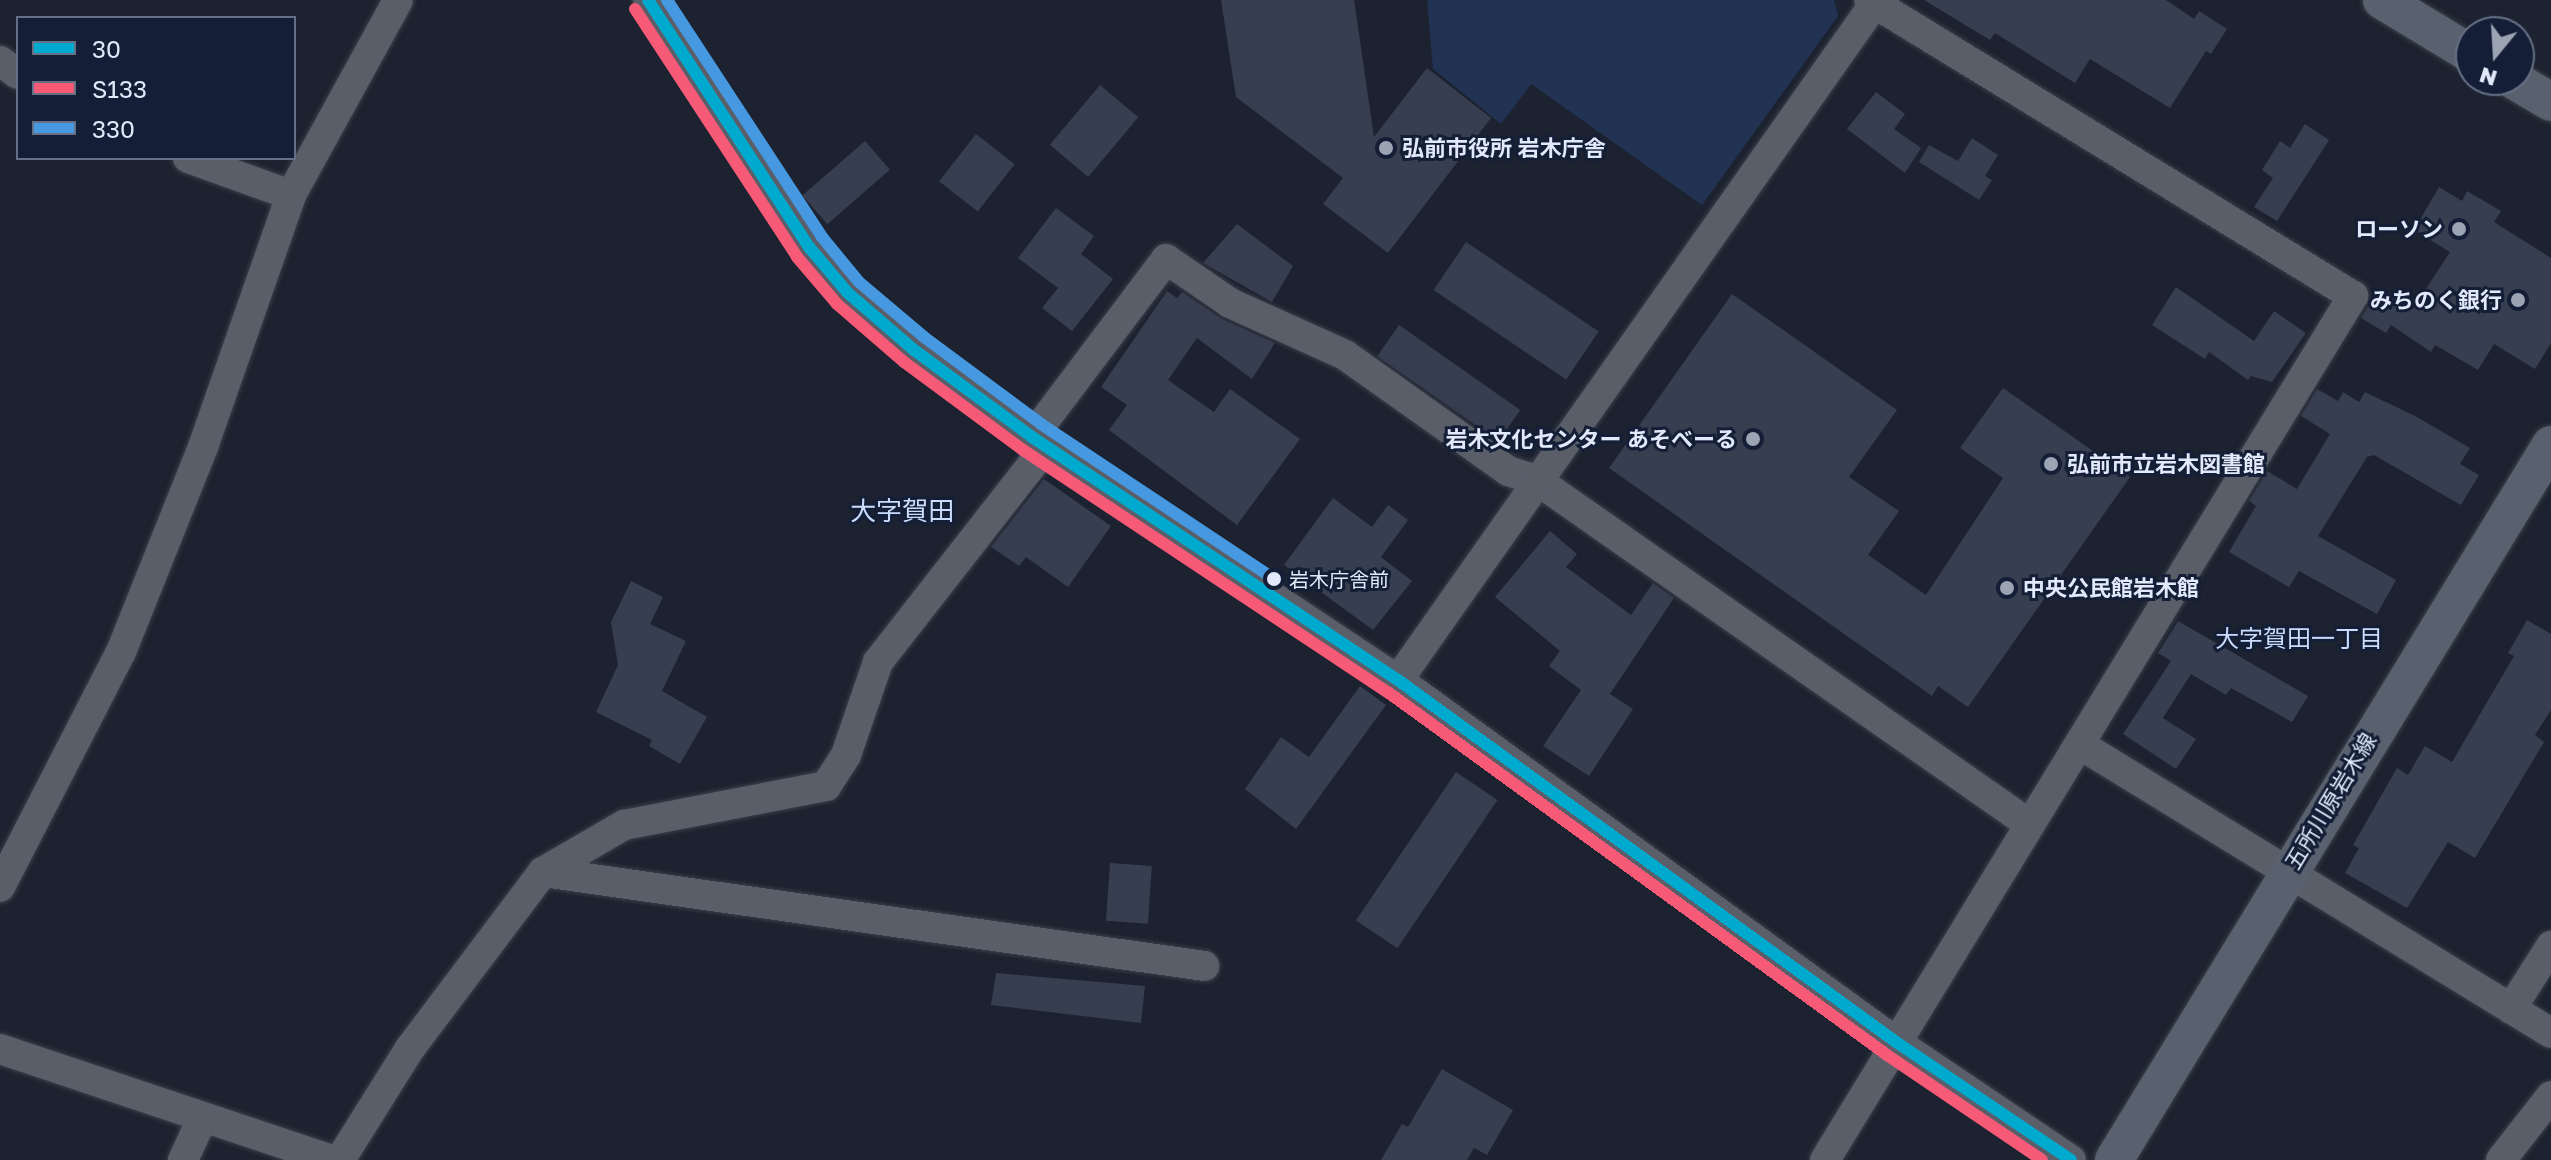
<!DOCTYPE html>
<html>
<head>
<meta charset="utf-8">
<style>
	body { margin:0 }
	#map { position:relative; width:2551px; height:1160px; overflow:hidden; background:#1c222f; font-family:"Golos Text","Noto Sans JP",sans-serif }
	div>[style] { position:absolute }
	.green>* { inset:0; background:#213253 }
	.building>* { inset:0; background:#373e50; transform-origin:0 0 }
	.roads { filter:drop-shadow(0 0 2px #393f4a) drop-shadow(0 0 2px #393f4a) }
	.minor>* { height:30px; margin:-15px; padding:0 15px; transform-origin:15px; border-radius:15px; background:#595e69 }
	.major>* { height:38px; margin:-19px; padding:0 19px; transform-origin:19px; border-radius:19px; background:#59606e }
	.bus-1>* { height:12px; margin:-6px; padding:0 6px; transform-origin:6px; border-radius:6px; background:#00a9ce }
	.bus-2>* { height:12px; margin:-6px; padding:0 6px; transform-origin:6px; border-radius:6px; background:#f75a77 }
	.bus-3>* { height:12px; margin:-6px; padding:0 6px; transform-origin:6px; border-radius:6px; background:#4699e1 }
	.dots>* { width:22px; height:22px; translate:-50% -50%; box-sizing:border-box; border:4px solid #141f37; border-radius:50% }
	span { translate:-50% -50%; white-space:nowrap; text-align:center; line-height:1.15; -webkit-text-stroke:6px #141f37; paint-order:stroke }
	.bus-label { font-size:20px; color:#e1e9fa }
	.left { translate:0 -50%; text-align:left }
	.poi-label { font-size:22px; color:#e1e9fa; font-weight:700 }
	.right { translate:-100% -50%; text-align:right }
	.street-label { font-size:22px; color:#e1e9fa }
	.neighbourhood-label { font-size:24px; color:#cbdcfc }
	.quarter-label { font-size:26px; color:#cbdcfc }
	.legend { position:absolute; left:16px; top:16px; width:280px; height:144px; box-sizing:border-box; background:#141f37; border:2px solid #667085; margin:0; padding:10px 14px; list-style:none; font-size:24px; color:#e1e9fa }
	.legend li { display:flex; align-items:center; gap:16px; height:40px }
	.legend b { width:40px; border:2px solid #667085 }
	.north { position:absolute; left:2455px; top:16px; width:80px; height:80px; box-sizing:border-box; background:#141f37; border:2px solid #667085; border-radius:50%; rotate:198deg; font-size:22px; font-weight:700; line-height:32px; text-align:center; color:#e1e9fa }
	.north::after { content:''; display:block; margin:auto; width:28px; height:36px; background:#9ca3b3; clip-path:polygon(50% 0,100% 100%,50% 72%,0 100%) }
</style>
</head>
<body>
<div id="map">
	<div class="green">
		<i style="clip-path:polygon(1427px 0,1834px 0,1838px 16px,1702px 205px,1531px 84px,1501px 124px,1433px 69px)"></i>
	</div>
	<div class="building">
		<i style="clip-path:polygon(1221px 0,1354px 0,1374px 137px,1427px 68px,1491px 118px,1388px 253px,1323px 204px,1343px 178px,1236px 97px)"></i>
		<i style="clip-path:polygon(1924px 0,2166px 0,2194px 19px,2199px 11px,2227px 29px,2211px 54px,2206px 51px,2170px 108px,2090px 59px,2075px 83px,1995px 33px,1990px 40px)"></i>
		<i style="left:1100px;top:85px;width:50px;height:78px;rotate:40deg"></i>
		<i style="clip-path:polygon(1876px 92px,1905px 114px,1894px 129px,1921px 148px,1905px 173px,1847px 129px)"></i>
		<i style="clip-path:polygon(2305px 124px,2329px 140px,2277px 221px,2254px 207px,2273px 178px,2262px 170px,2280px 141px,2290px 148px)"></i>
		<i style="left:976px;top:134px;width:49px;height:60px;rotate:38deg"></i>
		<i style="clip-path:polygon(1972px 138px,1998px 155px,1985px 176px,1992px 180px,1979px 200px,1919px 162px,1929px 145px,1958px 161px)"></i>
		<i style="left:865px;top:141px;width:38px;height:83px;rotate:49deg"></i>
		<i style="clip-path:polygon(2439px 187px,2462px 201px,2467px 191px,2501px 211px,2494px 222px,2551px 258px,2551px 343px,2535px 369px,2494px 344px,2478px 370px,2435px 345px,2431px 352px,2391px 325px,2386px 333px,2361px 318px,2378px 290px,2412px 310px,2450px 252px,2414px 230px)"></i>
		<i style="clip-path:polygon(1056px 208px,1094px 236px,1081px 254px,1113px 279px,1072px 331px,1042px 308px,1058px 288px,1018px 258px)"></i>
		<i style="clip-path:polygon(1237px 224px,1293px 266px,1272px 302px,1203px 263px)"></i>
		<i style="left:1466px;top:242px;width:160px;height:58px;rotate:34deg"></i>
		<i style="clip-path:polygon(2176px 287px,2254px 341px,2274px 311px,2306px 333px,2272px 382px,2251px 376px,2248px 380px,2209px 352px,2205px 359px,2152px 325px)"></i>
		<i style="clip-path:polygon(1167px 291px,1177px 298px,1182px 292px,1222px 319px,1275px 343px,1252px 379px,1197px 338px,1168px 380px,1214px 412px,1230px 389px,1300px 439px,1237px 525px,1109px 430px,1127px 405px,1101px 387px)"></i>
		<i style="clip-path:polygon(1732px 294px,1897px 410px,1849px 477px,1899px 511px,1868px 555px,1926px 595px,2003px 478px,1960px 448px,2003px 388px,2130px 477px,1968px 707px,1938px 686px,1932px 696px,1609px 468px)"></i>
		<i style="left:1399px;top:325px;width:148px;height:38px;rotate:35deg"></i>
		<i style="clip-path:polygon(2317px 389px,2338px 401px,2343px 392px,2359px 402px,2365px 392px,2415px 416px,2470px 448px,2460px 464px,2479px 475px,2461px 505px,2374px 455px,2367px 457px,2318px 536px,2396px 580px,2377px 614px,2299px 571px,2289px 587px,2229px 552px,2256px 506px,2249px 501px,2267px 471px,2297px 489px,2330px 434px,2301px 416px)"></i>
		<i style="clip-path:polygon(1044px 479px,1111px 526px,1068px 587px,1026px 557px,1019px 566px,991px 547px)"></i>
		<i style="clip-path:polygon(1333px 498px,1372px 527px,1388px 505px,1408px 520px,1381px 557px,1412px 581px,1373px 630px,1284px 565px)"></i>
		<i style="clip-path:polygon(1550px 531px,1577px 554px,1566px 567px,1631px 615px,1653px 583px,1674px 598px,1610px 694px,1633px 709px,1589px 776px,1543px 746px,1581px 690px,1549px 666px,1560px 651px,1495px 597px)"></i>
		<i style="clip-path:polygon(631px 581px,663px 597px,650px 624px,686px 641px,662px 691px,707px 717px,680px 764px,649px 746px,652px 740px,596px 712px,618px 665px,611px 622px)"></i>
		<i style="clip-path:polygon(2527px 620px,2551px 634px,2551px 710px,2535px 735px,2544px 742px,2475px 858px,2448px 842px,2407px 908px,2345px 873px,2359px 848px,2353px 845px,2397px 768px,2408px 775px,2425px 746px,2452px 762px,2514px 656px,2508px 653px)"></i>
		<i style="clip-path:polygon(2178px 621px,2308px 696px,2292px 722px,2231px 688px,2226px 695px,2191px 674px,2163px 718px,2196px 739px,2176px 769px,2123px 734px,2171px 661px,2158px 653px)"></i>
		<i style="clip-path:polygon(1360px 686px,1386px 705px,1296px 829px,1245px 789px,1281px 737px,1309px 757px)"></i>
		<i style="left:1456px;top:772px;width:50px;height:179px;rotate:34deg"></i>
		<i style="left:1110px;top:863px;width:42px;height:58px;rotate:4deg"></i>
		<i style="clip-path:polygon(996px 973px,1145px 986px,1141px 1023px,991px 1005px)"></i>
		<i style="clip-path:polygon(1442px 1069px,1513px 1110px,1487px 1155px,1474px 1148px,1467px 1160px,1381px 1160px,1402px 1124px,1408px 1127px)"></i>
	</div>
	<div class="roads">
		<div class="minor">
			<i style="left:648px;top:0;width:295px;rotate:56.9deg"></i>
			<i style="left:809px;top:247px;width:60px;rotate:49.7deg"></i>
			<i style="left:848px;top:293px;width:87px;rotate:40.8deg"></i>
			<i style="left:914px;top:350px;width:147px;rotate:36.4deg"></i>
			<i style="left:1032px;top:437px;width:439px;rotate:33.6deg"></i>
			<i style="left:1398px;top:680px;width:616px;rotate:36.01deg"></i>
			<i style="left:1896px;top:1042px;width:211px;rotate:34deg"></i>
			<i style="left:0;top:61px;width:22px;rotate:36deg"></i>
			<i style="left:188px;top:158px;width:109px;rotate:19.8deg"></i>
			<i style="left:1032px;top:437px;width:223px;rotate:-53deg"></i>
			<i style="left:1166px;top:259px;width:78px;rotate:34.5deg"></i>
			<i style="left:1230px;top:303px;width:126px;rotate:24.3deg"></i>
			<i style="left:1345px;top:355px;width:200px;rotate:35.4deg"></i>
			<i style="left:1508px;top:471px;width:32px;rotate:18deg"></i>
			<i style="left:1538px;top:481px;width:599px;rotate:34.94deg"></i>
			<i style="left:1398px;top:680px;width:832px;rotate:-54.84deg"></i>
			<i style="left:2079px;top:744px;width:553px;rotate:31.48deg"></i>
			<i style="left:543px;top:872px;width:668px;rotate:8.09deg"></i>
			<i style="left:0;top:887px;width:264px;rotate:-62.8deg"></i>
			<i style="left:121px;top:652px;width:224px;rotate:-68.2deg"></i>
			<i style="left:204px;top:444px;width:264px;rotate:-70.7deg"></i>
			<i style="left:291px;top:195px;width:222px;rotate:-61.2deg"></i>
			<i style="left:2511px;top:1009px;width:75px;rotate:-57.6deg"></i>
			<i style="left:0;top:1049px;width:350px;rotate:18.5deg"></i>
			<i style="left:183px;top:1160px;width:47px;rotate:-65.1deg"></i>
			<i style="left:340px;top:1160px;width:133px;rotate:-57.9deg"></i>
			<i style="left:411px;top:1047px;width:219px;rotate:-53deg"></i>
			<i style="left:543px;top:872px;width:94px;rotate:-30.1deg"></i>
			<i style="left:624px;top:825px;width:206px;rotate:-10.9deg"></i>
			<i style="left:826px;top:786px;width:37px;rotate:-57deg"></i>
			<i style="left:846px;top:755px;width:98px;rotate:-71deg"></i>
			<i style="left:878px;top:662px;width:273px;rotate:-52deg"></i>
			<i style="left:1825px;top:1160px;width:1013px;rotate:-58.57deg"></i>
			<i style="left:2353px;top:296px;width:567px;rotate:-148.55deg"></i>
			<i style="left:2501px;top:1160px;width:81px;rotate:-52deg"></i>
		</div>
		<div class="major">
			<i style="left:2382px;top:0;width:104px;rotate:31.2deg"></i>
			<i style="left:2514px;top:80px;width:43px;rotate:30.7deg"></i>
			<i style="left:2114px;top:1160px;width:838px;rotate:-58.57deg"></i>
		</div>
	</div>
	<div class="bus-1">
		<i style="left:648px;top:0;width:295px;rotate:56.9deg"></i>
		<i style="left:809px;top:247px;width:60px;rotate:49.7deg"></i>
		<i style="left:848px;top:293px;width:87px;rotate:40.8deg"></i>
		<i style="left:914px;top:350px;width:147px;rotate:36.4deg"></i>
		<i style="left:1032px;top:437px;width:439px;rotate:33.6deg"></i>
		<i style="left:1398px;top:680px;width:616px;rotate:36.01deg"></i>
		<i style="left:1896px;top:1042px;width:211px;rotate:34deg"></i>
	</div>
	<div class="bus-2">
		<i style="left:635px;top:9px;width:296px;rotate:56.8deg"></i>
		<i style="left:797px;top:257px;width:62px;rotate:49.6deg"></i>
		<i style="left:837px;top:304px;width:89px;rotate:40.9deg"></i>
		<i style="left:904px;top:362px;width:148px;rotate:36.5deg"></i>
		<i style="left:1023px;top:450px;width:439px;rotate:33.6deg"></i>
		<i style="left:1389px;top:693px;width:616px;rotate:36.01deg"></i>
		<i style="left:1887px;top:1055px;width:187px;rotate:34.1deg"></i>
	</div>
	<div class="bus-3">
		<i style="left:667px;top:0;width:283px;rotate:56.8deg"></i>
		<i style="left:822px;top:237px;width:58px;rotate:50.6deg"></i>
		<i style="left:859px;top:282px;width:85px;rotate:40.2deg"></i>
		<i style="left:924px;top:337px;width:146px;rotate:36.6deg"></i>
		<i style="left:1041px;top:424px;width:280px;rotate:33.6deg"></i>
	</div>
	<div class="dots">
		<i style="left:1386px;top:148px;background:#9ca3b3"></i>
		<i style="left:2459px;top:229px;background:#9ca3b3"></i>
		<i style="left:2518px;top:300px;background:#9ca3b3"></i>
		<i style="left:1753px;top:439px;background:#9ca3b3"></i>
		<i style="left:2051px;top:464px;background:#9ca3b3"></i>
		<i style="left:1274px;top:579px;background:#e1e9fa"></i>
		<i style="left:2007px;top:588px;background:#9ca3b3"></i>
	</div>
	<div class="bus-label">
		<span class="left" style="left:1289px;top:579px">岩木庁舎前</span>
	</div>
	<div class="poi-label">
		<span class="left" style="left:1402px;top:148px">弘前市役所 岩木庁舎</span>
		<span class="right" style="left:2443px;top:229px">ローソン</span>
		<span class="right" style="left:2502px;top:300px">みちのく銀行</span>
		<span class="right" style="left:1737px;top:439px">岩木文化センター あそべーる</span>
		<span class="left" style="left:2067px;top:464px">弘前市立岩木図書館</span>
		<span class="left" style="left:2023px;top:588px">中央公民館岩木館</span>
	</div>
	<div class="street-label">
		<span style="left:2330px;top:801px;rotate:-59deg">五所川原岩木線</span>
	</div>
	<div class="neighbourhood-label">
		<span style="left:2299px;top:638px">大字賀田一丁目</span>
	</div>
	<div class="quarter-label">
		<span style="left:902px;top:511px">大字賀田</span>
	</div>
	<ul class="legend">
	<li><b style="height:10px;background:#00a9ce"></b>30</li>
	<li><b style="height:10px;background:#f75a77"></b>S133</li>
	<li><b style="height:10px;background:#4699e1"></b>330</li>
	</ul>
	<div class="north">N</div>
</div>
</body>
</html>
